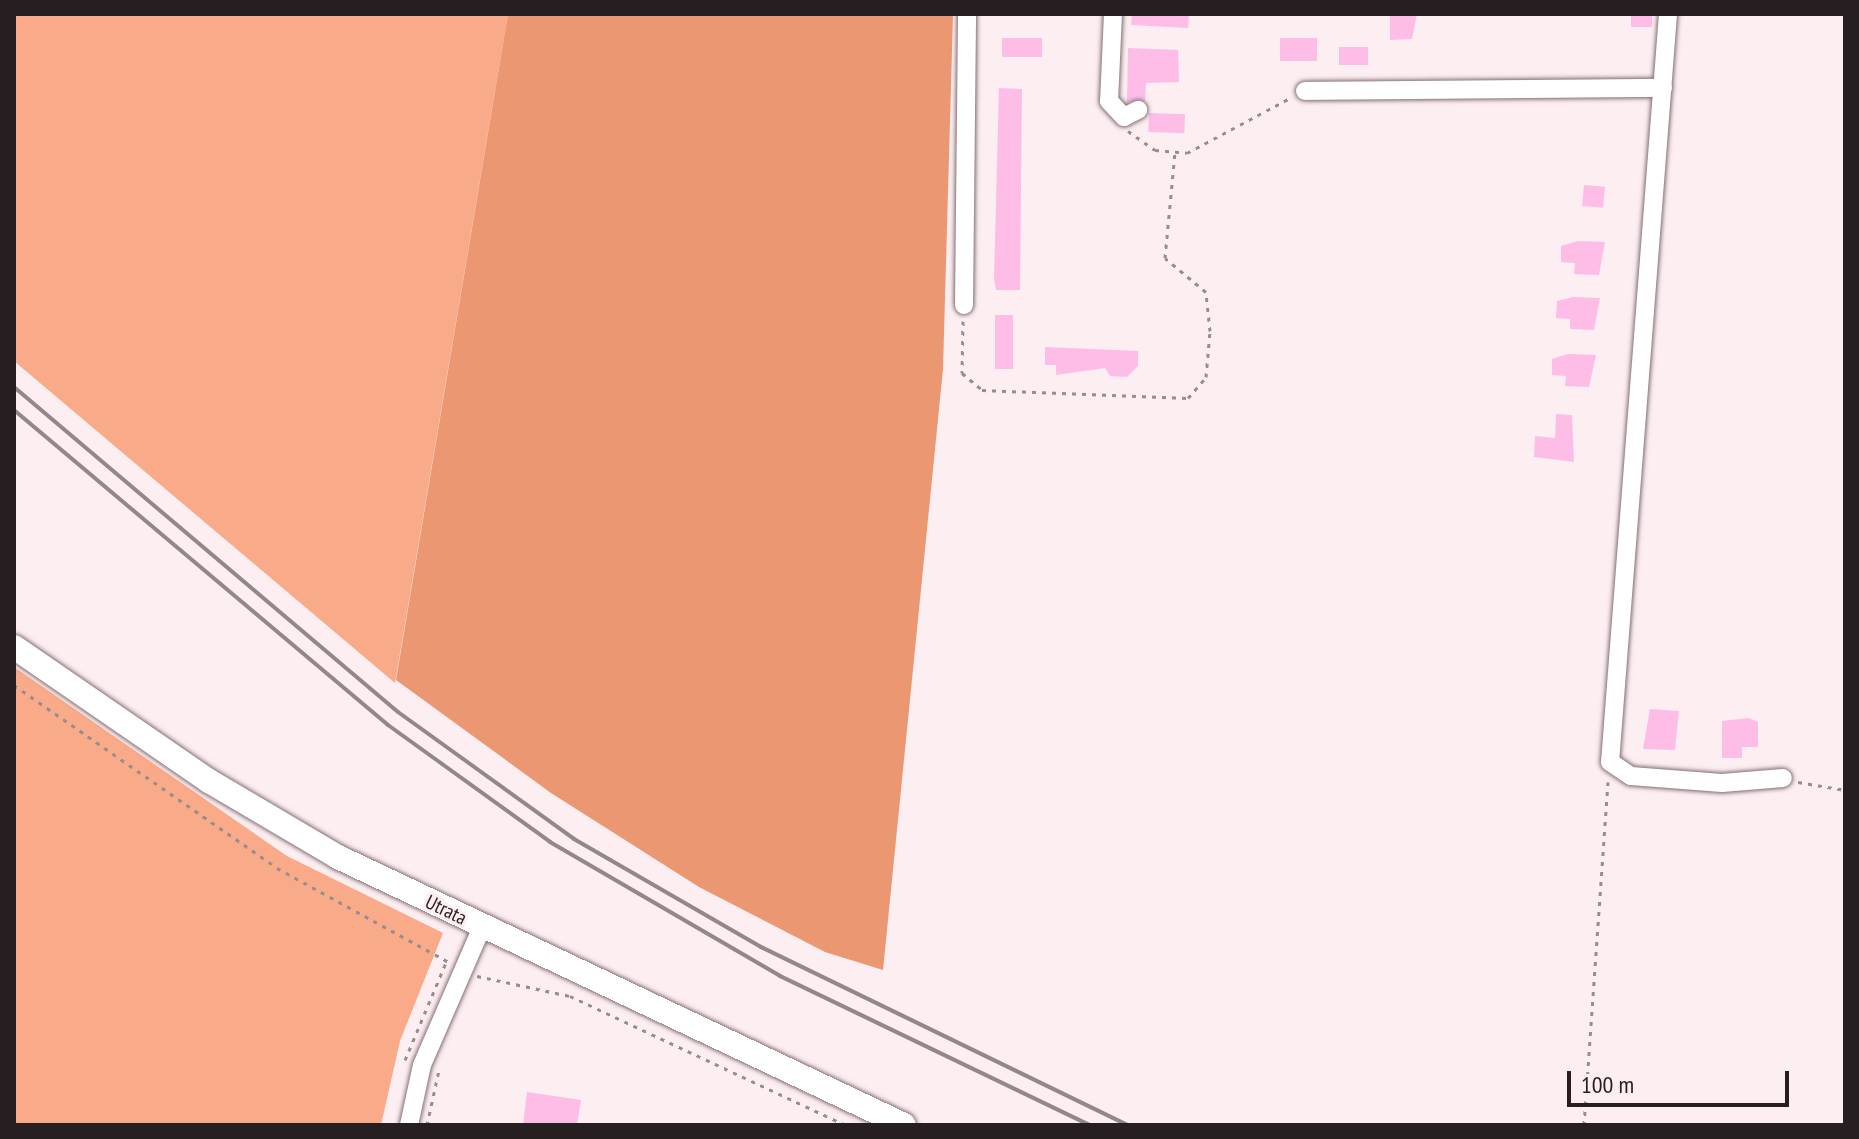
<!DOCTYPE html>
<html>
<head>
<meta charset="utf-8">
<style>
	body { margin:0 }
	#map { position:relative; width:1859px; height:1139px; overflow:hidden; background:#fceef1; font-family:"PT Sans Narrow",sans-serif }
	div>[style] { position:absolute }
	.green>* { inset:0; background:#f9aa88 }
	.forest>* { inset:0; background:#eb9772 }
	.building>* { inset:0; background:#fdbde7; transform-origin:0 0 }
	.path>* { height:3px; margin-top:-1.5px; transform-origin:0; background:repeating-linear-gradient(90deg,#978c8f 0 4px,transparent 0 10px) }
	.roads { filter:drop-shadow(0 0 2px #836f74) drop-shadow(0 0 2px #836f74) }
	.minor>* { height:18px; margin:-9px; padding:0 9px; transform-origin:9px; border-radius:9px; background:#fff }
	.major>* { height:24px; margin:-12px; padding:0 12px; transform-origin:12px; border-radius:12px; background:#fff }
	.rail>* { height:4px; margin:-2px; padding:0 2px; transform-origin:2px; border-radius:2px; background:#928789 }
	span { translate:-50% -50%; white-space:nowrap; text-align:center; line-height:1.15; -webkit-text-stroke:6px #fceef1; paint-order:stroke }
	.street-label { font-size:20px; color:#261e20 }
	.frame { position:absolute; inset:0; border:16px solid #261e20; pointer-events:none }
	.scale { position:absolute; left:1567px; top:1071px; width:222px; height:36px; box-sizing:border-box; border:4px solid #261e20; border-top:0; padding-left:10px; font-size:24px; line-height:28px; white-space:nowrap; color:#261e20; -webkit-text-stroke:6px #fceef1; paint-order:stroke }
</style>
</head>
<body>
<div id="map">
	<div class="green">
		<i style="clip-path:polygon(14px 14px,508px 14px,395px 683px,14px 361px)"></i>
		<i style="clip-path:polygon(14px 667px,287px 856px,443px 933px,400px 1041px,381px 1125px,14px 1125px)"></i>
	</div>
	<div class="forest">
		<i style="clip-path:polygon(508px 14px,953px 14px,943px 369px,883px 970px,825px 952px,699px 887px,551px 793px,396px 680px)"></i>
	</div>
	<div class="building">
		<i style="clip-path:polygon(1132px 14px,1189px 14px,1188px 28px,1131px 25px)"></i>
		<i style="clip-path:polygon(1390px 14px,1417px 14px,1412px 39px,1390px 40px)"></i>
		<i style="left:1631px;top:14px;width:21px;height:13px"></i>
		<i style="left:1002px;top:38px;width:40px;height:19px"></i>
		<i style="left:1317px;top:38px;width:23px;height:37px;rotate:90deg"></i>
		<i style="left:1339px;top:47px;width:29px;height:18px"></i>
		<i style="clip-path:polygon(1128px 48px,1178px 50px,1179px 82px,1146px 83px,1145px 101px,1127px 102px)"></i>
		<i style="clip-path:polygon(999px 88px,1022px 89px,1020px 290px,996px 290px,994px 278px)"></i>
		<i style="left:1149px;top:113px;width:36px;height:19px;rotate:2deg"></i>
		<i style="left:1584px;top:185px;width:21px;height:21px;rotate:5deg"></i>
		<i style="clip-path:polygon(1578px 241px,1605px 242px,1599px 275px,1574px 274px,1575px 263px,1561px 262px,1561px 246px)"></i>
		<i style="clip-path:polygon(1573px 297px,1600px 298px,1594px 330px,1570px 329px,1570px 319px,1556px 318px,1557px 301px)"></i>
		<i style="left:995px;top:315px;width:18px;height:54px"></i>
		<i style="clip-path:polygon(1045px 347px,1138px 351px,1138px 366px,1127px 377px,1110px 376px,1105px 368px,1056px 375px,1056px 365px,1045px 365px)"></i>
		<i style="clip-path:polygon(1568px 354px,1596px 355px,1589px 387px,1565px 386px,1566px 376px,1552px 375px,1552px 359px)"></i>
		<i style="clip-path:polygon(1556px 414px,1572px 415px,1574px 462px,1534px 457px,1535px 436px,1555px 438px)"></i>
		<i style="clip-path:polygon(1650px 709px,1679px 711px,1675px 750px,1643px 749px)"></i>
		<i style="clip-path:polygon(1749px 718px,1758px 722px,1758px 747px,1742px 747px,1742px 758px,1722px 758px,1722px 721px)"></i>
		<i style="clip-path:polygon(527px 1092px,581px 1100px,577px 1125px,523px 1125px)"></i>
	</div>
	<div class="path">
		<i style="left:1128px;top:131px;width:33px;rotate:35deg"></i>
		<i style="left:1155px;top:150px;width:32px;rotate:5deg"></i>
		<i style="left:1187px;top:153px;width:117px;rotate:-28.1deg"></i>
		<i style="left:963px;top:321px;width:52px;rotate:91.1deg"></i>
		<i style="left:962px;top:373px;width:26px;rotate:40deg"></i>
		<i style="left:982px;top:390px;width:206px;rotate:2.2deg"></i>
		<i style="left:1188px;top:398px;width:28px;rotate:-49deg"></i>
		<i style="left:1206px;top:377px;width:46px;rotate:-85deg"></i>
		<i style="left:1210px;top:331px;width:39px;rotate:-96deg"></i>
		<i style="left:1206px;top:292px;width:53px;rotate:-140.3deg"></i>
		<i style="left:1165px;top:258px;width:106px;rotate:-84.6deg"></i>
		<i style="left:14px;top:685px;width:320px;rotate:34.8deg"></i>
		<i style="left:277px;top:868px;width:196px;rotate:28.7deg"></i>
		<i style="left:1798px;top:782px;width:48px;rotate:9.7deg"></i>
		<i style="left:477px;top:976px;width:95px;rotate:12.1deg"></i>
		<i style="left:570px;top:996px;width:305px;rotate:25.1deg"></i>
		<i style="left:405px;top:1060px;width:108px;rotate:-67.2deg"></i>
		<i style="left:427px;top:1125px;width:56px;rotate:-77.7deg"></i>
		<i style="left:1584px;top:1125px;width:344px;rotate:-86deg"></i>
	</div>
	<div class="roads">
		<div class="minor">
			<i style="left:1113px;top:14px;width:87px;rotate:92.6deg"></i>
			<i style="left:1109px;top:101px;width:22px;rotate:47deg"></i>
			<i style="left:1124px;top:117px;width:16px;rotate:-27deg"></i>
			<i style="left:1668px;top:14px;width:750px;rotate:94.43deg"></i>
			<i style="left:1610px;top:762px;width:25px;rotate:34deg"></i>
			<i style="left:1631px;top:776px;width:91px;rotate:4.4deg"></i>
			<i style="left:1722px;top:783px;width:61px;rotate:-4.7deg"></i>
			<i style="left:1305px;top:91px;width:358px;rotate:-0.5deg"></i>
			<i style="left:964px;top:305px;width:291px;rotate:-89.4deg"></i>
			<i style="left:409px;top:1125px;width:61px;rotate:-77.8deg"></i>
			<i style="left:422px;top:1065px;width:150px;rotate:-66.5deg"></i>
		</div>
		<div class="major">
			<i style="left:14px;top:647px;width:237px;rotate:34.5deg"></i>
			<i style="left:209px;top:781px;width:150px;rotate:30.5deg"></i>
			<i style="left:338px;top:857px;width:626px;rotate:25.34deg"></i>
		</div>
	</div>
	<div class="rail">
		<i style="left:14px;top:387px;width:503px;rotate:40.24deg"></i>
		<i style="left:398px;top:712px;width:217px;rotate:35.8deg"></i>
		<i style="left:574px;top:839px;width:216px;rotate:30deg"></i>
		<i style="left:761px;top:947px;width:408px;rotate:25.9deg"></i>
		<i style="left:14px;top:410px;width:489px;rotate:40.1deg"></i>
		<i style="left:388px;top:725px;width:200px;rotate:35.8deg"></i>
		<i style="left:550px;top:842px;width:266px;rotate:30.2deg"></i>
		<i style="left:780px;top:976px;width:343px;rotate:25.7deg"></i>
	</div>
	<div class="street-label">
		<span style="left:446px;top:910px;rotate:26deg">Utrata</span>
	</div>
	<div class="frame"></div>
	<div class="scale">100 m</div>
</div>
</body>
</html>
